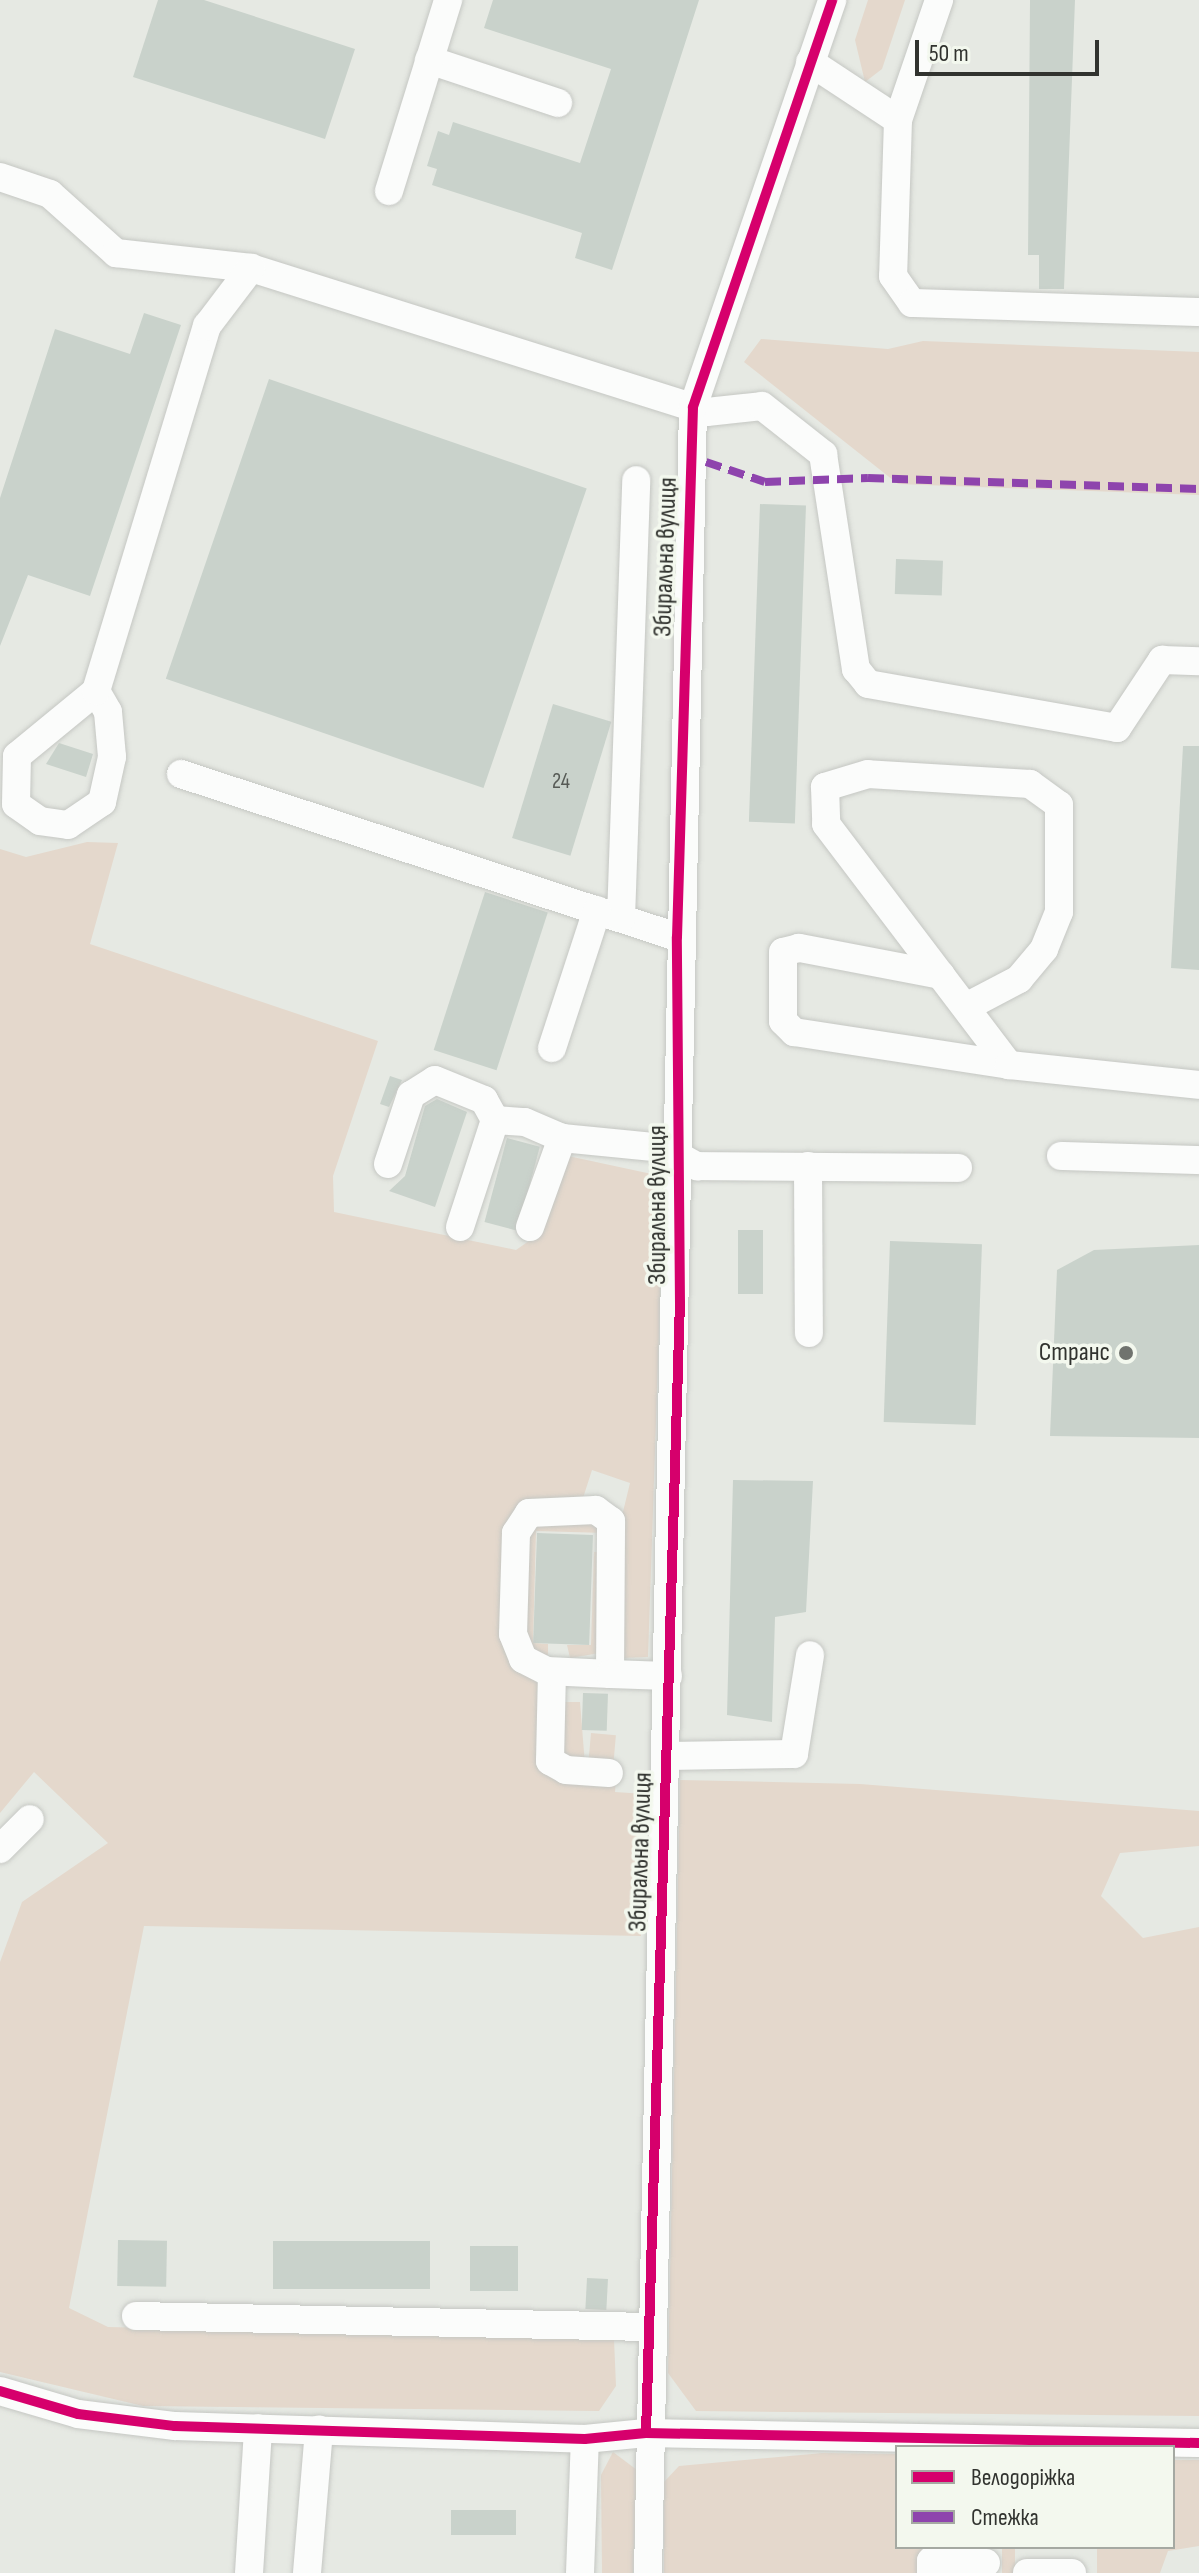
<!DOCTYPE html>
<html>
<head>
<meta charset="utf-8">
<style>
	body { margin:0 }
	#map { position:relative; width:1199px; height:2573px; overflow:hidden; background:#e6e9e3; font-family:"Sofia Sans Condensed",sans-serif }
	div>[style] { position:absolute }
	.green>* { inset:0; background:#e4d8cc; transform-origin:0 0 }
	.building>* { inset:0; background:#c9d2cb; transform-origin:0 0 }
	.roads { filter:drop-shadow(0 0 2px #c5c7c3) drop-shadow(0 0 2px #c5c7c3) }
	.minor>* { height:28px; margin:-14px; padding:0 14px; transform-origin:14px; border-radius:14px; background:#fbfcfb }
	.quiet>* { height:8px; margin-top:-4px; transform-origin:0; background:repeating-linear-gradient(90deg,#8e44ad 0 16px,transparent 0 24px) }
	.cycleway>* { height:10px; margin:-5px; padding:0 5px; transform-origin:5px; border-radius:5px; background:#d6006c }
	.dots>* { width:22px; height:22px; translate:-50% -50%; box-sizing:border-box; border:4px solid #f3f8ee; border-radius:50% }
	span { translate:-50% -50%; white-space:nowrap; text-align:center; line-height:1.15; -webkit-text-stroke:7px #f3f8ee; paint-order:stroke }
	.number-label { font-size:22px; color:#575b56 }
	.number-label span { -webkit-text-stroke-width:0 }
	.street-label { font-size:26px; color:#31332f }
	.poi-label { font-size:26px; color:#31332f }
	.right { translate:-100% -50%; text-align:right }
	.legend { position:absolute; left:895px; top:2445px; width:280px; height:104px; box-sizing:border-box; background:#f3f8ee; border:2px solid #a5a9a2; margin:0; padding:10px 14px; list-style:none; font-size:24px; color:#31332f }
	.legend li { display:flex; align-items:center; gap:16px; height:40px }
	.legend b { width:40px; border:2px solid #a5a9a2 }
	.scale { position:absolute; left:915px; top:40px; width:184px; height:36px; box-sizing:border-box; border:4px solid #31332f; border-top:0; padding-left:10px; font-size:24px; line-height:28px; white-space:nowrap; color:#31332f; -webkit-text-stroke:6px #f3f8ee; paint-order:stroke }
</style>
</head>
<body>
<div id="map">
	<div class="green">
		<i style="clip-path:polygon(868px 0,905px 0,882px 69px,865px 82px,855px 40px)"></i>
		<i style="clip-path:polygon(761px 339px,888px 349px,923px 341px,1199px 352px,1199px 495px,898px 484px,744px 362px)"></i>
		<i style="clip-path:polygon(87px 842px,118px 843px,90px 944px,378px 1041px,333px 1176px,334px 1212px,516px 1250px,539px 1234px,568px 1156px,661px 1176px,660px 1303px,648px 1657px,620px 1658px,622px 1516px,630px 1483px,592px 1470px,583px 1498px,536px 1503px,507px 1640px,539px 1678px,541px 1756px,616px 1779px,615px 1792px,645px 1794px,641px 1936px,144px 1926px,69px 2308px,108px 2327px,614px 2339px,616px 2386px,599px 2411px,143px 2406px,0 2372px,0 1962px,22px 1902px,108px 1843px,34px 1772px,0 1813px,0 849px,26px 857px)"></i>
		<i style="clip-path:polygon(590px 1518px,606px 1533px,536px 1531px,533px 1643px,548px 1644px,548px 1655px,528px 1654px,524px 1527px)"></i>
		<i style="clip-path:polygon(594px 1552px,605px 1552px,600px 1653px,570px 1658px,567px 1645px,591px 1645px)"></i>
		<i style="clip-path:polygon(563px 1702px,580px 1702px,585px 1765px,562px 1763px)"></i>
		<i style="left:591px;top:1733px;width:25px;height:32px;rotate:5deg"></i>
		<i style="clip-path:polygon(680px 1780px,860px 1784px,1199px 1811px,1199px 1846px,1120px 1853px,1101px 1896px,1143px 1938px,1199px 1927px,1199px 2416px,696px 2411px,668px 2373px)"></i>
		<i style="clip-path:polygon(613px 2452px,637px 2470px,633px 2573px,602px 2573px,601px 2475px)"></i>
		<i style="clip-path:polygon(823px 2453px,897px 2454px,897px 2547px,922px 2547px,921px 2573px,664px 2573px,664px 2482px,679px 2466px)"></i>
		<i style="clip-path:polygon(1173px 2460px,1199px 2460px,1199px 2546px,1168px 2551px,1160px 2573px,1097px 2573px,1097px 2547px,1173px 2547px)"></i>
		<i style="left:1002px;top:2547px;width:13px;height:26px"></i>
	</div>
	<div class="building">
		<i style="clip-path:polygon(158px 0,204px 0,355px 49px,325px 139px,133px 77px)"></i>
		<i style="clip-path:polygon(493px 0,699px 0,612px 270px,575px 258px,582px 233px,432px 185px,437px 169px,427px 166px,438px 131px,449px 135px,453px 122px,580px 163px,611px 69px,484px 28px)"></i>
		<i style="clip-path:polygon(1030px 0,1075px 0,1064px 289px,1039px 289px,1039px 255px,1028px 255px)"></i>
		<i style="clip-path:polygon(144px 313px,181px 325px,90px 596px,28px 575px,0 646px,0 498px,55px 329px,130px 354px)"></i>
		<i style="left:269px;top:379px;width:336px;height:317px;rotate:19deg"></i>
		<i style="left:760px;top:504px;width:46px;height:318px;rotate:2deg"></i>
		<i style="left:896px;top:559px;width:47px;height:35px;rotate:2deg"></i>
		<i style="left:553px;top:704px;width:61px;height:140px;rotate:17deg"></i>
		<i style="clip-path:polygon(59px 743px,93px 754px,86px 777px,46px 764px)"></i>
		<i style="clip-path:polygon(1183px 746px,1199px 746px,1199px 970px,1171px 968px)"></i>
		<i style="left:485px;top:892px;width:66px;height:166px;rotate:18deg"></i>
		<i style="clip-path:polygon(390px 1076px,402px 1080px,389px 1107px,380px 1104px)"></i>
		<i style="clip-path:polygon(437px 1099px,467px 1112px,435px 1207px,389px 1191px,405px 1176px,425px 1106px)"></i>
		<i style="left:507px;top:1138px;width:34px;height:87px;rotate:15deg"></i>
		<i style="left:738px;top:1230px;width:25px;height:64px"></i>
		<i style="left:890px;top:1241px;width:92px;height:181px;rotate:2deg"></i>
		<i style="clip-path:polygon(1199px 1245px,1199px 1438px,1050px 1436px,1057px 1270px,1094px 1250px)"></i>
		<i style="clip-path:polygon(733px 1480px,813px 1481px,806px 1612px,775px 1617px,772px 1722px,727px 1715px)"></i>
		<i style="left:537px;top:1533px;width:56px;height:110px;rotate:2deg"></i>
		<i style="left:583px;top:1693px;width:25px;height:37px;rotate:2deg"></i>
		<i style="left:118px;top:2240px;width:49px;height:46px;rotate:1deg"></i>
		<i style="left:430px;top:2241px;width:48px;height:157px;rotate:90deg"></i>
		<i style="left:518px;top:2246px;width:45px;height:48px;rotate:90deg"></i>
		<i style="left:587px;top:2278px;width:21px;height:31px;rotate:3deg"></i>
		<i style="left:451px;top:2510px;width:65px;height:25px"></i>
	</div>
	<div class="roads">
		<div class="minor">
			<i style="left:429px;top:60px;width:136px;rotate:18.4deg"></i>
			<i style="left:810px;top:62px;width:105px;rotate:33.4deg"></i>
			<i style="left:898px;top:120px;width:156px;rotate:91.8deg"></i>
			<i style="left:893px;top:276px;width:33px;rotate:55deg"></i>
			<i style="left:912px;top:303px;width:287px;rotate:1.8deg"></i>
			<i style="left:898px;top:120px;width:127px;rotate:-71.1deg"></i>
			<i style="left:0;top:177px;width:53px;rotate:18.8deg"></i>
			<i style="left:50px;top:194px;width:89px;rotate:41.8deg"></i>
			<i style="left:116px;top:253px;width:136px;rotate:6.3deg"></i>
			<i style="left:251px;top:268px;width:478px;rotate:17.5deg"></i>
			<i style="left:707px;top:412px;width:55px;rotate:-6.2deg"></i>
			<i style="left:762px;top:406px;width:78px;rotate:38.2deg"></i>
			<i style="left:823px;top:454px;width:218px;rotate:81.3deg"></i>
			<i style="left:856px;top:669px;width:19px;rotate:51deg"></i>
			<i style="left:868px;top:684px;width:253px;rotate:10deg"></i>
			<i style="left:1117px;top:728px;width:82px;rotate:-56.5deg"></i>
			<i style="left:1162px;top:660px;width:37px;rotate:2deg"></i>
			<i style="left:389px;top:191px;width:200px;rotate:-72.8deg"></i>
			<i style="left:96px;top:691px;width:24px;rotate:60deg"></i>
			<i style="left:108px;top:712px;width:45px;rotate:84.9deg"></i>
			<i style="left:112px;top:757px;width:46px;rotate:102.5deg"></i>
			<i style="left:102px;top:802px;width:41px;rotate:145.9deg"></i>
			<i style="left:68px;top:825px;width:28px;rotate:-172deg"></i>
			<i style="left:40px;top:821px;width:29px;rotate:-145deg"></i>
			<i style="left:16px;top:804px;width:48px;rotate:-88.8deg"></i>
			<i style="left:17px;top:756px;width:102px;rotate:-39.4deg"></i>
			<i style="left:96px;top:691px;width:382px;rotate:-73.1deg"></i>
			<i style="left:207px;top:326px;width:73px;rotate:-52.8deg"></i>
			<i style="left:181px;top:774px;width:522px;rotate:18.19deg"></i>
			<i style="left:621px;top:918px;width:438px;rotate:-88deg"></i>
			<i style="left:941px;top:975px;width:145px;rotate:-169.2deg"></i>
			<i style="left:799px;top:948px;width:16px;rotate:166deg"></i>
			<i style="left:783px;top:952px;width:69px;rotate:90deg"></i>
			<i style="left:783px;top:1021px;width:16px;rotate:45deg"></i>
			<i style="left:794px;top:1032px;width:218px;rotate:8.7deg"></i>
			<i style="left:966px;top:1007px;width:60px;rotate:-27.8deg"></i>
			<i style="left:1019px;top:979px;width:39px;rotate:-50deg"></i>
			<i style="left:1044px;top:949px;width:40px;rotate:-68deg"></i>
			<i style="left:1059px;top:912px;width:107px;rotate:-90deg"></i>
			<i style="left:1059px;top:805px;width:36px;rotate:-144deg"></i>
			<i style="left:1030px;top:784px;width:162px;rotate:-176.5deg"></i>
			<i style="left:868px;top:774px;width:45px;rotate:163.2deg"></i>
			<i style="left:825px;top:787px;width:37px;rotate:88deg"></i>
			<i style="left:826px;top:824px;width:303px;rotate:52.8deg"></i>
			<i style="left:1009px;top:1065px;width:191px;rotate:6deg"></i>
			<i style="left:552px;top:1048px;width:145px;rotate:-71.9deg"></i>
			<i style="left:1061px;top:1156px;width:138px;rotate:1.7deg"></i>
			<i style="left:388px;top:1164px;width:73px;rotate:-71.6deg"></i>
			<i style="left:411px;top:1095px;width:28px;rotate:-32deg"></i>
			<i style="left:435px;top:1080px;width:53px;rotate:22.2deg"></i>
			<i style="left:484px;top:1100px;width:23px;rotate:61deg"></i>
			<i style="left:495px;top:1120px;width:30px;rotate:4deg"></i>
			<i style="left:525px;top:1122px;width:40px;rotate:23.4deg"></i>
			<i style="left:562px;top:1138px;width:102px;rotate:5.6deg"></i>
			<i style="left:664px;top:1148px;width:38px;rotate:29deg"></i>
			<i style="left:697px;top:1166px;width:261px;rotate:0.4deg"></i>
			<i style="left:808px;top:1166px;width:167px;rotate:89.7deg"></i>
			<i style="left:460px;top:1227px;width:113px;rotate:-71.9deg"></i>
			<i style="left:530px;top:1227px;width:95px;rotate:-70.2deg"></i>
			<i style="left:552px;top:1672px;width:89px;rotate:91.3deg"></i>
			<i style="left:550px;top:1761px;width:18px;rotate:29deg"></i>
			<i style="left:566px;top:1770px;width:43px;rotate:4deg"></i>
			<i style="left:610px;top:1674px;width:153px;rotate:-89.6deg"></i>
			<i style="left:611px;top:1521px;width:19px;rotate:-144deg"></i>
			<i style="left:596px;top:1510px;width:67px;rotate:177.4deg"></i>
			<i style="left:529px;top:1513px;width:24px;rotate:123deg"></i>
			<i style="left:516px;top:1533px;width:101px;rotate:91.7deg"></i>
			<i style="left:513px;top:1634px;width:27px;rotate:68deg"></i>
			<i style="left:523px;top:1659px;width:27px;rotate:27deg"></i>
			<i style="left:547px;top:1671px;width:63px;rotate:2.7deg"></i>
			<i style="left:610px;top:1674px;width:58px;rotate:2deg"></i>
			<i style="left:666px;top:1756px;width:128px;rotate:-0.9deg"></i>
			<i style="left:794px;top:1754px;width:100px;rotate:-80.8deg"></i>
			<i style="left:0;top:1849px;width:42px;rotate:-45deg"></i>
			<i style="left:136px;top:2316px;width:513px;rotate:1.23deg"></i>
			<i style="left:0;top:2391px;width:81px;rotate:16.4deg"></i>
			<i style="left:78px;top:2414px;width:98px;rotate:7.1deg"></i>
			<i style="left:175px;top:2426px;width:410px;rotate:1.8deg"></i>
			<i style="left:585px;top:2439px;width:61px;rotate:-5.6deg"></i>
			<i style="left:646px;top:2433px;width:553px;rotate:1.04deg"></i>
			<i style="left:249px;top:2573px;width:145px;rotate:-86.4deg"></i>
			<i style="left:307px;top:2573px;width:144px;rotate:-85.2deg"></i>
			<i style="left:580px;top:2573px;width:134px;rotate:-87.9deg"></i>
			<i style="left:648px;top:2573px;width:2166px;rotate:-88.81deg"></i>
			<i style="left:693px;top:407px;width:430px;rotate:-71.1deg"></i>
			<i style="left:931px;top:2573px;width:12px;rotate:-90deg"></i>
			<i style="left:931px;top:2561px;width:55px;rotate:2.1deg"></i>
			<i style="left:1027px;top:2573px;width:45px"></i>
		</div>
	</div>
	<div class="quiet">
		<i style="left:706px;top:462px;width:62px;rotate:18.7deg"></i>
		<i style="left:765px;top:482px;width:103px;rotate:-2.2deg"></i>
		<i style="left:868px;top:478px;width:331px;rotate:1.9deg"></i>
	</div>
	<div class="cycleway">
		<i style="left:0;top:2391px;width:81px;rotate:16.4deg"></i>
		<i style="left:78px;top:2414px;width:98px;rotate:7.1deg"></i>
		<i style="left:175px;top:2426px;width:410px;rotate:1.8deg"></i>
		<i style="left:585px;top:2439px;width:61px;rotate:-5.6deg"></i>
		<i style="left:646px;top:2433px;width:553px;rotate:1.04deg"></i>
		<i style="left:646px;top:2433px;width:1131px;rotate:-88.28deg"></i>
		<i style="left:680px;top:1303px;width:366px;rotate:-90.5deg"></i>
		<i style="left:677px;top:937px;width:530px;rotate:-88.27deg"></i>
		<i style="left:693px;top:407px;width:430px;rotate:-71.1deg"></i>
	</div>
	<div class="dots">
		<i style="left:1126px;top:1353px;background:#70736e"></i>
	</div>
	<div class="number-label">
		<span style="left:561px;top:782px">24</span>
	</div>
	<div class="street-label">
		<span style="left:666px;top:557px;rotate:-88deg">Збиральна вулиця</span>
		<span style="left:658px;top:1205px;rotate:-90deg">Збиральна вулиця</span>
		<span style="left:641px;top:1852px;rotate:-88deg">Збиральна вулиця</span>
	</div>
	<div class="poi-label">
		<span class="right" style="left:1110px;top:1353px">Странс</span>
	</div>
	<ul class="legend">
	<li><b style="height:10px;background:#d6006c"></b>Велодоріжка</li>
	<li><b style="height:10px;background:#8e44ad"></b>Стежка</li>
	</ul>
	<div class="scale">50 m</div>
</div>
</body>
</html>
